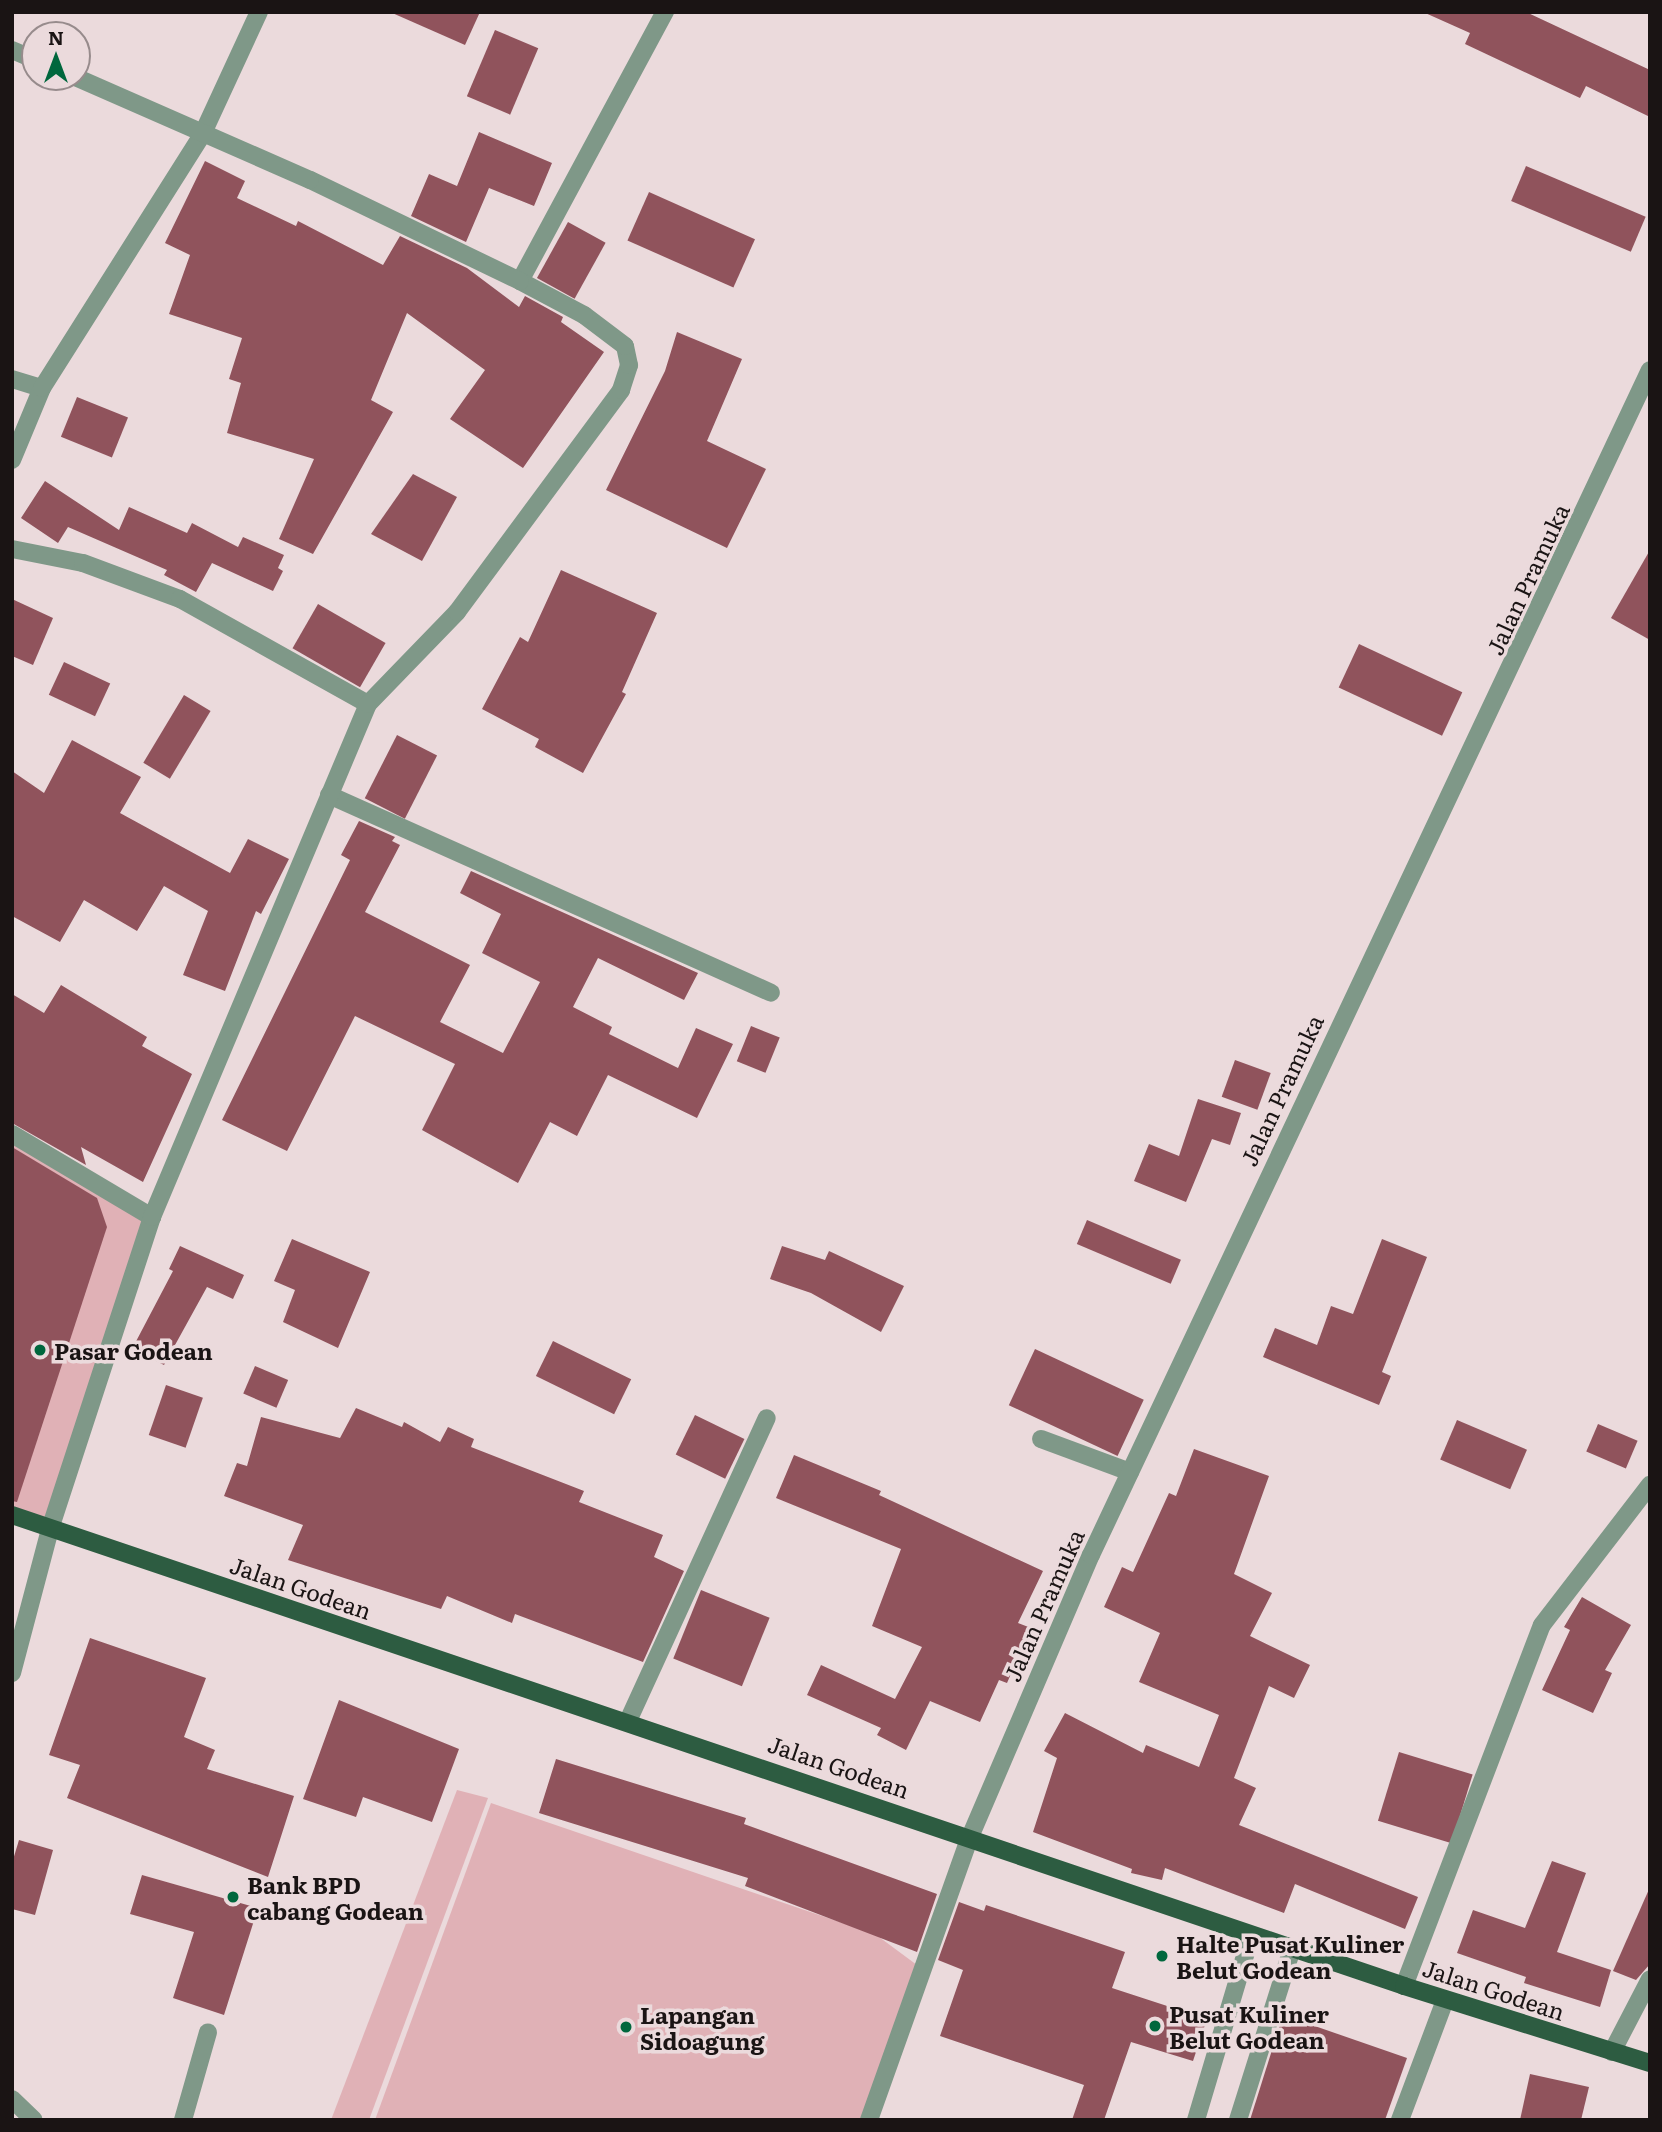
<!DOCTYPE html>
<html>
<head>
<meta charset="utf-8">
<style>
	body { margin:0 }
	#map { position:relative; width:1662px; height:2132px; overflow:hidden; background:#ebdadc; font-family:Literata,serif }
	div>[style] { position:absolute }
	.green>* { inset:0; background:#e0b1b6 }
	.building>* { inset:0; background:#90535c; transform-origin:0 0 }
	.minor>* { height:18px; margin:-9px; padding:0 9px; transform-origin:9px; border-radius:9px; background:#7f9888 }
	.major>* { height:18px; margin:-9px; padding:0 9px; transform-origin:9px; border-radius:9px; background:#2d5c41 }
	.dots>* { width:19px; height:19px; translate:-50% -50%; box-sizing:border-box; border:4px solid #ebdadc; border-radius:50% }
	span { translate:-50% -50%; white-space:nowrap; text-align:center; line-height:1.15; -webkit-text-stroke:7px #ebdadc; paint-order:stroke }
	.street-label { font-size:23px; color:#1a1414 }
	.poi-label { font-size:23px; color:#1a1414; font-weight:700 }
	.left { translate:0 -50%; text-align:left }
	.frame { position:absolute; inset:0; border:14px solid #1a1414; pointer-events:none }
	.north { position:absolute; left:21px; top:21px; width:70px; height:70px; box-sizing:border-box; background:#ebdadc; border:2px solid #978b8c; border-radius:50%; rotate:0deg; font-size:19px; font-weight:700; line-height:28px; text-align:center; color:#1a1414 }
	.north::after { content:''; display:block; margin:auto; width:24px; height:32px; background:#00673d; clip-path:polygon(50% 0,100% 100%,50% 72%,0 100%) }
</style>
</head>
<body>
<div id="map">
	<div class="green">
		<i style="clip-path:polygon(12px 1134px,152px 1217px,50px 1529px,12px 1515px)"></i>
		<i style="clip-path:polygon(457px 1790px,488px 1798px,369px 2120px,331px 2120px)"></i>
		<i style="clip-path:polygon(491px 1803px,875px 1934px,921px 1968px,865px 2120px,375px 2120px)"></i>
	</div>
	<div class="building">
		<i style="clip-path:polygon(390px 12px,480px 12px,465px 45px)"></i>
		<i style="clip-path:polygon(1423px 12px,1526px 12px,1650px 70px,1650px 117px,1586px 86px,1580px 98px,1465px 44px,1470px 33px)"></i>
		<i style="left:495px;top:30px;width:47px;height:72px;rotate:23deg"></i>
		<i style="clip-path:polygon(479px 132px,552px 163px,534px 206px,489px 188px,466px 242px,411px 216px,429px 174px,457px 186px)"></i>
		<i style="clip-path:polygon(205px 161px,245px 181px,237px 198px,296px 226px,298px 221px,383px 265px,400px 236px,467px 268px,519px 307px,525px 296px,563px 317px,561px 322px,604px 352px,523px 468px,450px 419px,485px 370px,407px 313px,371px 400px,393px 412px,313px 554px,279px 539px,314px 459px,227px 433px,241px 383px,229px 379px,242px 338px,169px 314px,190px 255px,165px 243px)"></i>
		<i style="left:1526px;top:166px;width:130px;height:38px;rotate:23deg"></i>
		<i style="left:649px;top:192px;width:116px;height:53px;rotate:24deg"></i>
		<i style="left:568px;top:222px;width:43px;height:64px;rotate:29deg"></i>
		<i style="clip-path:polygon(677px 332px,742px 359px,707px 441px,766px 469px,727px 548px,606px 490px,665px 371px)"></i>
		<i style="left:77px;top:397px;width:55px;height:43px;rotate:22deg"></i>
		<i style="clip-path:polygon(413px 474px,457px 497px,422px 561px,371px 534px)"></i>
		<i style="clip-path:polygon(45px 481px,119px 530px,129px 507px,187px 533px,192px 523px,238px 547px,243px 537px,284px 555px,278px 568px,283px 571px,273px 591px,212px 563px,196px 592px,164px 575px,167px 570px,68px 527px,58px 543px,21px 518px)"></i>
		<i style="clip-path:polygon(1650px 550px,1650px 640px,1611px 618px)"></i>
		<i style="clip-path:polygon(561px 570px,657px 613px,622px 692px,626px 694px,583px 773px,535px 747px,539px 739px,482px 709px,520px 637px,528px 642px)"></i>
		<i style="clip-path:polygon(12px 599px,53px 618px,33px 665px,12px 656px)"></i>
		<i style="left:318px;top:604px;width:78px;height:51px;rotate:30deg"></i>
		<i style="left:1359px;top:644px;width:114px;height:48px;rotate:25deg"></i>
		<i style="left:64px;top:662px;width:51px;height:36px;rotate:25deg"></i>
		<i style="left:184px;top:695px;width:31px;height:79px;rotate:31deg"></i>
		<i style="left:397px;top:735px;width:45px;height:71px;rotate:27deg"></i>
		<i style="clip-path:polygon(72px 740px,141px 777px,120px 813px,230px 873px,248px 839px,289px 859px,261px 914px,256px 911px,225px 991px,183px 975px,208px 911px,164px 886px,137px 931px,84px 900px,60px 942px,12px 916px,12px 771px,44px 793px)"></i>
		<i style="clip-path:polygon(359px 821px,395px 837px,392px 841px,400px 845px,365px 912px,470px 965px,440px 1022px,503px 1053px,540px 982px,482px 953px,501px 914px,460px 893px,471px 871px,698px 973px,684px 1000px,598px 958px,573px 1007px,612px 1027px,609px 1034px,678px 1068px,696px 1028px,733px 1044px,697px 1118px,608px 1075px,577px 1136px,550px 1122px,518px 1183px,422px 1130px,455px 1064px,355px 1016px,287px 1151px,222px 1120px,350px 860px,341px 855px)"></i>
		<i style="clip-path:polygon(61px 985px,147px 1037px,142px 1046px,192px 1074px,143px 1182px,81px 1147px,86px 1165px,12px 1123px,12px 994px,44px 1013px)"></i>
		<i style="left:751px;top:1026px;width:31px;height:38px;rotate:22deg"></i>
		<i style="left:1235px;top:1060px;width:38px;height:39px;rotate:20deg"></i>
		<i style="clip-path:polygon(1198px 1099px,1241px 1113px,1230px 1145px,1212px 1139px,1186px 1202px,1134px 1181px,1149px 1144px,1179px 1156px)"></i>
		<i style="clip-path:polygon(12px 1147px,97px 1198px,107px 1227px,17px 1502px,12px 1501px)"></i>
		<i style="left:1087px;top:1220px;width:102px;height:26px;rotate:23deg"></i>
		<i style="clip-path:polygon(292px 1239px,370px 1272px,338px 1348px,283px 1322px,295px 1290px,274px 1281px)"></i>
		<i style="clip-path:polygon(1382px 1239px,1427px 1257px,1382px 1372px,1391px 1376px,1379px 1405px,1263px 1357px,1275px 1328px,1317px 1345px,1331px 1306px,1353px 1314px)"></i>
		<i style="clip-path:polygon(180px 1246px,244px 1275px,233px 1299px,207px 1287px,164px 1365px,132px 1349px,173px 1271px,169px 1269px)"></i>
		<i style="clip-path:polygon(782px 1246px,825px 1260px,829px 1251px,904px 1286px,881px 1332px,811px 1293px,770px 1279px)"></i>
		<i style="left:553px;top:1341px;width:87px;height:39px;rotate:26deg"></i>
		<i style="left:1035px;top:1349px;width:120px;height:62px;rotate:25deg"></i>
		<i style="left:255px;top:1366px;width:36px;height:30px;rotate:23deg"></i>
		<i style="left:166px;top:1385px;width:39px;height:53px;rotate:19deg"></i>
		<i style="clip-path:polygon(356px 1408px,402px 1427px,404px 1422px,440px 1442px,448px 1427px,474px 1439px,471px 1447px,584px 1491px,579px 1502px,663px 1535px,654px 1557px,684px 1571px,643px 1662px,515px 1614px,512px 1623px,447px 1596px,441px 1609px,288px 1560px,303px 1525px,224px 1496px,237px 1463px,247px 1466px,261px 1417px,340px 1438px)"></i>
		<i style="left:695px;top:1415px;width:55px;height:44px;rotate:26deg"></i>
		<i style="left:1457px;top:1420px;width:76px;height:43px;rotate:23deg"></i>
		<i style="left:1598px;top:1424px;width:43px;height:30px;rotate:23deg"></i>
		<i style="clip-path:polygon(1194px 1449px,1269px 1476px,1234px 1574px,1272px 1593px,1250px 1636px,1310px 1665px,1294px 1698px,1269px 1686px,1234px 1778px,1256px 1788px,1239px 1825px,1418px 1897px,1405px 1929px,1295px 1884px,1284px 1913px,1165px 1868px,1162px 1880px,1131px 1873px,1132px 1869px,1033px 1832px,1057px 1758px,1044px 1751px,1065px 1713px,1143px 1753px,1146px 1745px,1199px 1767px,1219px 1715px,1139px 1682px,1160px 1633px,1104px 1607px,1122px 1567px,1133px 1572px,1169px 1493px,1176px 1496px)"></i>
		<i style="clip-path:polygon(794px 1455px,881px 1491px,879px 1495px,1043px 1571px,1018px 1623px,1031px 1628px,1007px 1683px,999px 1680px,980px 1722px,930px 1701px,906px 1750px,877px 1735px,881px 1728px,807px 1695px,821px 1665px,895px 1699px,922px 1647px,872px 1626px,901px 1549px,776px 1498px)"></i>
		<i style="left:701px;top:1590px;width:74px;height:74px;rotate:22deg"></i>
		<i style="clip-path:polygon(1582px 1597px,1631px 1625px,1605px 1670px,1612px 1673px,1593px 1713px,1542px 1690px,1570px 1630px,1564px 1627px)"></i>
		<i style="clip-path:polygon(90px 1638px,206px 1678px,184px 1737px,215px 1750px,207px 1769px,294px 1796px,268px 1877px,67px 1798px,80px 1765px,49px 1755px)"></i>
		<i style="clip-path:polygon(339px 1700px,459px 1749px,432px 1822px,363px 1797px,356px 1817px,303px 1799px)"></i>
		<i style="left:1399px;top:1752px;width:77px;height:72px;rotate:17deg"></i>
		<i style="clip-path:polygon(556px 1759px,746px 1818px,744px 1824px,937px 1894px,917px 1952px,745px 1886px,748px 1878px,539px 1813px)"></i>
		<i style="clip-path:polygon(19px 1840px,53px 1850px,35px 1915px,12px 1909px,12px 1863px)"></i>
		<i style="clip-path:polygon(1552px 1861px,1586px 1873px,1557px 1952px,1611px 1970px,1600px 2007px,1524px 1983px,1526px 1977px,1457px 1953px,1473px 1910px,1525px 1928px)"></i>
		<i style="clip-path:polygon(142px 1875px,258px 1908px,224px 2015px,173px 1998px,194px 1932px,130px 1914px)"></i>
		<i style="clip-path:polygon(1650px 1887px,1650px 1964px,1636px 1980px,1613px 1971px)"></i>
		<i style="clip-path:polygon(959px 1902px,984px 1911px,986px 1905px,1125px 1952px,1112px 1988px,1207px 2019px,1193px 2061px,1131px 2042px,1104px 2120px,1072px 2120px,1084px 2085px,940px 2036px,963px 1970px,938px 1960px)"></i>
		<i style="clip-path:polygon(1283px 2015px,1407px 2058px,1385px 2120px,1250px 2120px)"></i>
		<i style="clip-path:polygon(1530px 2074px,1589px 2087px,1581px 2120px,1520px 2120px)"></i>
	</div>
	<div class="minor">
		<i style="left:12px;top:50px;width:25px;rotate:23deg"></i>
		<i style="left:520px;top:281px;width:306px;rotate:-61.7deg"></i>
		<i style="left:12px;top:379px;width:31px;rotate:17deg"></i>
		<i style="left:12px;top:460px;width:78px;rotate:-67.4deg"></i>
		<i style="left:42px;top:388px;width:302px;rotate:-57.7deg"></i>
		<i style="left:203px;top:133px;width:133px;rotate:-65.2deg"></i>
		<i style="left:12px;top:549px;width:72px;rotate:11.2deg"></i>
		<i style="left:83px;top:563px;width:103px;rotate:20.4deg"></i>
		<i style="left:180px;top:599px;width:215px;rotate:29.2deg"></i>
		<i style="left:329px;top:795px;width:484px;rotate:24.1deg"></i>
		<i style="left:12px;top:1134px;width:163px;rotate:30.7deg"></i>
		<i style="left:1041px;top:1439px;width:95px;rotate:20.3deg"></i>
		<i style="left:12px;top:1673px;width:149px;rotate:-75.2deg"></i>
		<i style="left:50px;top:1529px;width:328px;rotate:-71.9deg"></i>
		<i style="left:152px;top:1217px;width:557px;rotate:-67.17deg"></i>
		<i style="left:368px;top:704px;width:128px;rotate:-45.9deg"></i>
		<i style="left:457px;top:612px;width:276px;rotate:-53.5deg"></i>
		<i style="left:621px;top:390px;width:26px;rotate:-72deg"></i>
		<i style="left:629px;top:365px;width:19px;rotate:-102deg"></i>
		<i style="left:625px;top:346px;width:51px;rotate:-142.9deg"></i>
		<i style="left:584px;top:315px;width:72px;rotate:-152deg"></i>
		<i style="left:520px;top:281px;width:233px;rotate:-154.3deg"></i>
		<i style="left:310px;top:180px;width:257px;rotate:-156.3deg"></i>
		<i style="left:628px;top:1721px;width:333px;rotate:-65.4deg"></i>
		<i style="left:1404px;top:1986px;width:386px;rotate:-69.1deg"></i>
		<i style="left:1542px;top:1625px;width:177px;rotate:-52.4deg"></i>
		<i style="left:1612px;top:2052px;width:82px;rotate:-62.5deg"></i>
		<i style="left:12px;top:2099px;width:30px;rotate:44deg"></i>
		<i style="left:183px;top:2120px;width:91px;rotate:-74.1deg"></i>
		<i style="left:869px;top:2120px;width:300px;rotate:-70.4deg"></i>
		<i style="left:970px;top:1837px;width:307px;rotate:-66.8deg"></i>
		<i style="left:1091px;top:1555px;width:1310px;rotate:-64.75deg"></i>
		<i style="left:1196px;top:2120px;width:193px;rotate:-73.4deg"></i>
		<i style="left:1238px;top:2120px;width:179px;rotate:-72.5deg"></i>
		<i style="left:1400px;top:2120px;width:128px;rotate:-69.4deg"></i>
	</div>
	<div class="major">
		<i style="left:12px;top:1515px;width:1470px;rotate:18.69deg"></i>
		<i style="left:1404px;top:1986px;width:258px;rotate:17.4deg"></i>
	</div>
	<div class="dots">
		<i style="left:40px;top:1350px;background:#00673d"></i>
		<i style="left:233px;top:1897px;background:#00673d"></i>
		<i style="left:1162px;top:1956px;background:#00673d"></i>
		<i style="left:1155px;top:2026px;background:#00673d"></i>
		<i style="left:626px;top:2027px;background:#00673d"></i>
	</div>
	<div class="street-label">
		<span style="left:1527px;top:579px;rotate:-65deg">Jalan Pramuka</span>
		<span style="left:1281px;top:1090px;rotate:-65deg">Jalan Pramuka</span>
		<span style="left:301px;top:1587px;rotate:19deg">Jalan Godean</span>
		<span style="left:1043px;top:1605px;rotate:-66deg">Jalan Pramuka</span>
		<span style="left:839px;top:1766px;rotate:19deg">Jalan Godean</span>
		<span style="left:1494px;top:1989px;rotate:18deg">Jalan Godean</span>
	</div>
	<div class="poi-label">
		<span class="left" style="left:54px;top:1350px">Pasar Godean</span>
		<span class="left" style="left:247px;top:1897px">Bank BPD<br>cabang Godean</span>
		<span class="left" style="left:1176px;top:1956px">Halte Pusat Kuliner<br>Belut Godean</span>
		<span class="left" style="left:1169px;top:2026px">Pusat Kuliner<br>Belut Godean</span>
		<span class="left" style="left:640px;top:2027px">Lapangan<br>Sidoagung</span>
	</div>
	<div class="frame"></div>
	<div class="north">N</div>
</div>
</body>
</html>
